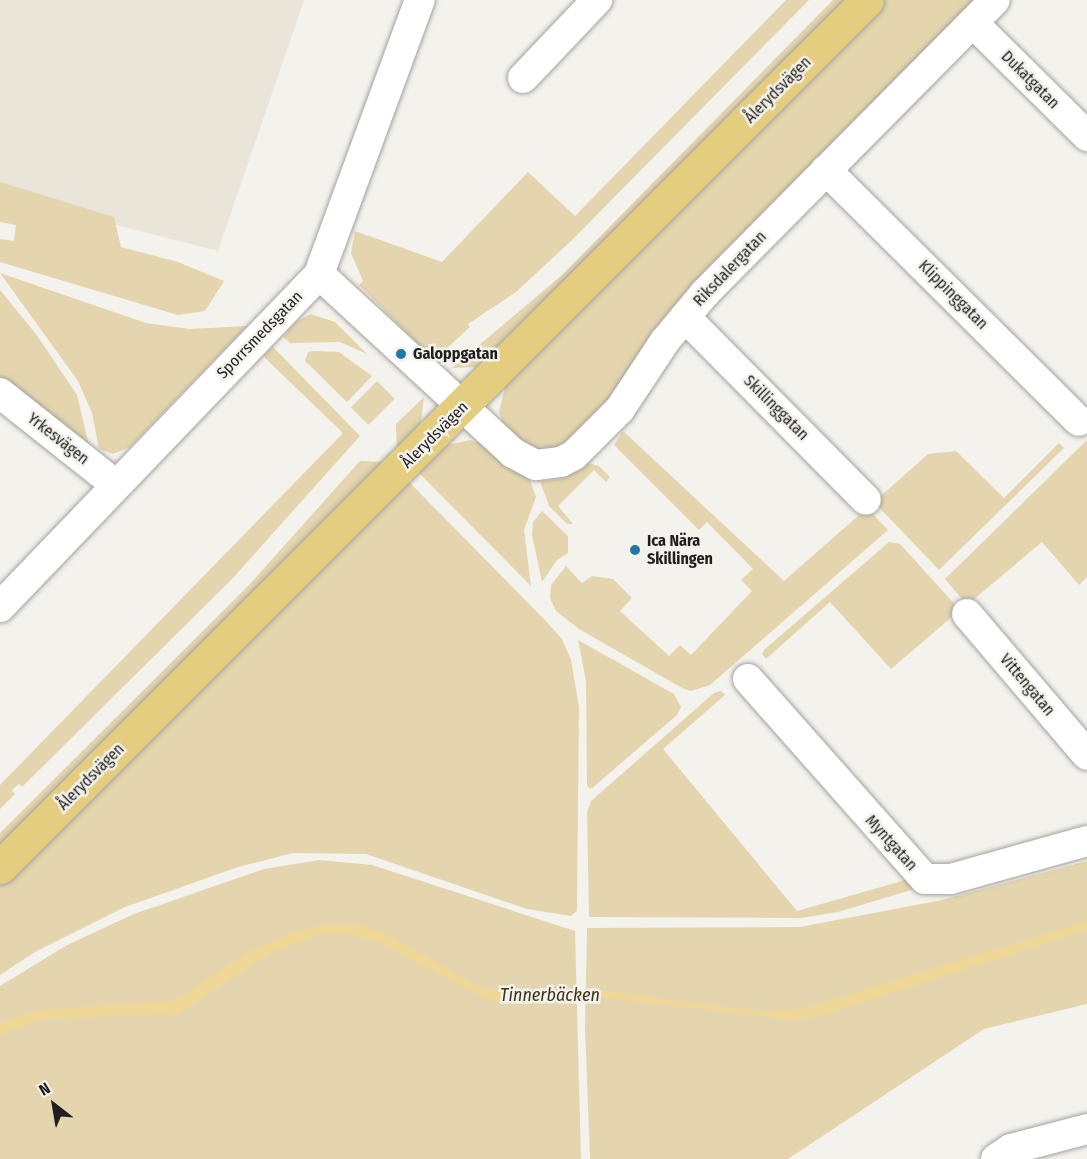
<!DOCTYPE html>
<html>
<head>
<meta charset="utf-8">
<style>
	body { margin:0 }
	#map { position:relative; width:1087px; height:1159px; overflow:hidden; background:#f4f2ed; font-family:"Fira Sans Condensed",sans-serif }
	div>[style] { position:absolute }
	.built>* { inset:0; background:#eae5d9 }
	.green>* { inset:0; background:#e4d5ae; transform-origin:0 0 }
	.water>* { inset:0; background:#eed797 }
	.roads { filter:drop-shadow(0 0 2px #a4a29d) drop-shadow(0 0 2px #a4a29d) }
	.minor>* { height:30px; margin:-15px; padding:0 15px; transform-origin:15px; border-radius:15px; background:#fff }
	.major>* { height:33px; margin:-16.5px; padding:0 16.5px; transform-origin:16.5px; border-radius:16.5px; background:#e5cd80 }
	.dots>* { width:16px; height:16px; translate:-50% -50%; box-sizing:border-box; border:3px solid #f4f2ed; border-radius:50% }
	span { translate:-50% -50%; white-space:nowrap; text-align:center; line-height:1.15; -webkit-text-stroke:5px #f4f2ed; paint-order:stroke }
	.street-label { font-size:16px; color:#201f1d }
	.poi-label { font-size:16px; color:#201f1d; font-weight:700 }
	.left { translate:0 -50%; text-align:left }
	.water-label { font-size:18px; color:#3d3316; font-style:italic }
	.north { position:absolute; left:24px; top:1075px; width:60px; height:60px; -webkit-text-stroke:4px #f4f2ed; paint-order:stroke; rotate:329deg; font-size:16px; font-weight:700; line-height:24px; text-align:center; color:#201f1d }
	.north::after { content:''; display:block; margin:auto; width:21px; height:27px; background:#201f1d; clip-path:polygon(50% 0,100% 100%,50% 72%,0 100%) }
</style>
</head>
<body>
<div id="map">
	<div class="built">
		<i style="clip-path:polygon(0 0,304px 0,218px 251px,0 195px)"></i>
	</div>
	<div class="green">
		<i style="clip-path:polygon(786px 0,809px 0,571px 241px,516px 292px,468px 324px,470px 327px,434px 360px,359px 285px,363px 281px,351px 253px,355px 231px,442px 262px,528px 172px,575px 216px)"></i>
		<i style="clip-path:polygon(833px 0,846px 0,477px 367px,452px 368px,562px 275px)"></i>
		<i style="clip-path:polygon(885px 0,982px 0,566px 447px,540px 452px,528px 447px,504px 426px,499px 412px,506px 383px)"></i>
		<i style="clip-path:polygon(0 182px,114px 217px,121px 247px,178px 262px,224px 281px,205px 311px,178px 315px,0 262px,0 239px,14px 241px,16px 225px,0 222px)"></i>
		<i style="clip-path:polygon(0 273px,146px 323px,189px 329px,247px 326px,130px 447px,113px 454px,99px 449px,92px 413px,78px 381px)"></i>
		<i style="clip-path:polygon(0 290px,36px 334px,77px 395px,90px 450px,0 380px)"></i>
		<i style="clip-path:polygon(311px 314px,335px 322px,367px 354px,340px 342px,290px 343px,283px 337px,297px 321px)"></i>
		<i style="clip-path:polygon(273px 347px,360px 436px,232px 579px,22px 787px,19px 784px,12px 790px,15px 794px,0 809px,0 785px,343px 433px,263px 356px)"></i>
		<i style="clip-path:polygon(314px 351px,339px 352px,372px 376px,347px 402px,305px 361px,308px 352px)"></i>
		<i style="left:377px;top:381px;width:25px;height:37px;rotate:45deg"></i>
		<i style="clip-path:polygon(424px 397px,421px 422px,397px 451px,396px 424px)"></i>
		<i style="clip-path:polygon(623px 431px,784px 581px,867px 508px,888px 530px,710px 685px,691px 691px,682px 688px,579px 629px,556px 611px,550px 598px,551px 585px,566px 566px,582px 583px,592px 576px,613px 579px,632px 598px,620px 611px,669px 656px,680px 645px,691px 655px,752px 591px,741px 580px,753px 569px,707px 522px,699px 530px,614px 445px)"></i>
		<i style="clip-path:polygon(470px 440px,481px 444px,530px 480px,536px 497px,524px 530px,531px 586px,417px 471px,447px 445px)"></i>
		<i style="clip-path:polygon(1087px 440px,1087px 577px,1079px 585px,1042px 542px,967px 605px,945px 579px)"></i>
		<i style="clip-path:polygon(1059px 443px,1064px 448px,939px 570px,874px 502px,928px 454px,956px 451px,1004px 498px)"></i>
		<i style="clip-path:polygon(360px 461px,387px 462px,0 848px,0 833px,250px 584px)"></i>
		<i style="clip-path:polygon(588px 463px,599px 466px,610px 477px,606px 482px,594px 470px,558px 506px,573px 524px,567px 524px,549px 506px,540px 481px,559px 479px)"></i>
		<i style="clip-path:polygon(408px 481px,543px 618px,562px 639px,571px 660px,579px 707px,577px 911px,571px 916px,527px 909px,366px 854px,293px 853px,238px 867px,125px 907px,35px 952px,0 975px,0 885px)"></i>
		<i style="clip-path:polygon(542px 511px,568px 536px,568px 553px,557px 560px,542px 582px,532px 535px,533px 522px)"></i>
		<i style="clip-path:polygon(889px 542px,900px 544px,960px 610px,891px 669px,830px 602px,766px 659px,762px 654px,765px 649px)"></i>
		<i style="clip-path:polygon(578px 640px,674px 694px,681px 707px,677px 715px,591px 789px,587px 786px,586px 681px)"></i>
		<i style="clip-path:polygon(721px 691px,725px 695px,663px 749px,797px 911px,909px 879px,921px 887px,838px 912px,801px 918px,589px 917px,587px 812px,591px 801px,714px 693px)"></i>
		<i style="clip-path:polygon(319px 860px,372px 865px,575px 931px,581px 1159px,0 1159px,0 986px,67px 945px,134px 914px,264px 869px)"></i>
		<i style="clip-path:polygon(1087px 861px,1087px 1004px,984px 1029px,788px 1159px,590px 1159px,585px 1028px,587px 928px,800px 927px,942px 900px)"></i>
	</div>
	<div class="water">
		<i style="clip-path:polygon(1087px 921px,1087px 930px,821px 1016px,794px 1020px,589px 996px,502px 1003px,486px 999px,378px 942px,341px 933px,316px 935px,271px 953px,178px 1014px,44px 1019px,0 1035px,0 1023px,37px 1010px,169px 1001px,188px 993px,245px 954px,289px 933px,323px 925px,361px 925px,390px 936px,478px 986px,504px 993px,598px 990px,766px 1012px,805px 1008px)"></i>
	</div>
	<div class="roads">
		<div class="minor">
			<i style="left:973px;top:23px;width:161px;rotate:44.7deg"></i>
			<i style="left:523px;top:78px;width:108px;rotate:-46.5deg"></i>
			<i style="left:826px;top:170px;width:356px;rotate:44.8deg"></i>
			<i style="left:319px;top:274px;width:264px;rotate:42.7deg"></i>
			<i style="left:513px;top:453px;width:26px;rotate:28deg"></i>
			<i style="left:536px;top:465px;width:25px;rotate:-7deg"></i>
			<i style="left:561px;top:462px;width:15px;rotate:-28deg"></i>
			<i style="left:574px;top:455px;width:65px;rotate:-45deg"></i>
			<i style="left:620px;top:409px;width:82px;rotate:-56.5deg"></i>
			<i style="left:665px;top:341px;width:62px;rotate:-50.2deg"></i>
			<i style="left:705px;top:293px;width:412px;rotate:-45.3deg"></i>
			<i style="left:685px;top:317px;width:257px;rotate:45.3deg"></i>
			<i style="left:0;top:393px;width:148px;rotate:38.4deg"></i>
			<i style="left:0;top:607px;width:461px;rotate:-46.2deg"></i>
			<i style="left:319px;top:274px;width:292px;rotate:-69.8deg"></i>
			<i style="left:967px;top:614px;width:185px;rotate:49.6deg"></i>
			<i style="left:748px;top:679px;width:267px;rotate:48.5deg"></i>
			<i style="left:925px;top:879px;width:26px"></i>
			<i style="left:951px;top:879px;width:141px;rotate:-15.6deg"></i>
			<i style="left:996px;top:1159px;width:18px;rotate:-34deg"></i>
			<i style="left:1011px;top:1149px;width:79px;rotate:-14.7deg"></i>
		</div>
		<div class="major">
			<i style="left:0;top:867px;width:1226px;rotate:-45deg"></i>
		</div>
	</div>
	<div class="dots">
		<i style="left:401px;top:354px;background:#2375a6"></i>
		<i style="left:635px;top:550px;background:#2375a6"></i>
	</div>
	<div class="street-label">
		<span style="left:1030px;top:80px;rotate:45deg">Dukatgatan</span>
		<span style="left:778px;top:90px;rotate:-45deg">Ålerydsvägen</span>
		<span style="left:730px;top:269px;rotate:-46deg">Riksdalergatan</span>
		<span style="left:953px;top:295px;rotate:45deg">Klippinggatan</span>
		<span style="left:260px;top:335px;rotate:-46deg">Sporrsmedsgatan</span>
		<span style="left:776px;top:408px;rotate:45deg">Skillinggatan</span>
		<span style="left:435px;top:435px;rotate:-45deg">Ålerydsvägen</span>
		<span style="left:58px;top:439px;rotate:38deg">Yrkesvägen</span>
		<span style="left:1027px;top:685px;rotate:50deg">Vittengatan</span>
		<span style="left:91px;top:777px;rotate:-45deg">Ålerydsvägen</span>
		<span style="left:891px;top:843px;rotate:48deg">Myntgatan</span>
	</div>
	<div class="poi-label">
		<span class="left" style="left:413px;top:354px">Galoppgatan</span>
		<span class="left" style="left:647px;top:550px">Ica Nära<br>Skillingen</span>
	</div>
	<div class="water-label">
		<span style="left:550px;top:995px">Tinnerbäcken</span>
	</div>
	<div class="north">N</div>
</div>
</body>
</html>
